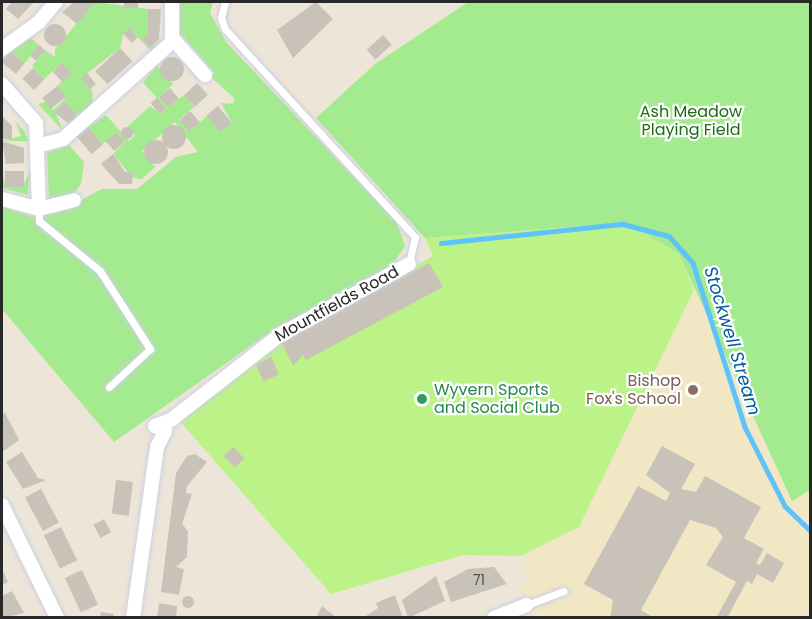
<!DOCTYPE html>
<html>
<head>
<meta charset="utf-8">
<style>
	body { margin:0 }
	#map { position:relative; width:812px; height:619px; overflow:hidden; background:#ede6d8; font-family:Poppins,sans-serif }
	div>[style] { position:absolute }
	.education>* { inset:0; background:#f1e7c5 }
	.green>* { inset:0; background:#a4ea8e }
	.pitch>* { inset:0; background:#bbf388 }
	.stream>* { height:4.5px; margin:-2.25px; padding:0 2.25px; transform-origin:2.25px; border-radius:2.25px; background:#5ec3fb }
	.building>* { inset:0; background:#c8c2b8; transform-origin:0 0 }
	.round { border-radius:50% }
	.roads { filter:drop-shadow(0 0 2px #cdcfe3) drop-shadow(0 0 2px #cdcfe3) }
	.lane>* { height:7px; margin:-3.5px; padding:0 3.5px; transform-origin:3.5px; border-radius:3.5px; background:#fff }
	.street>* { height:14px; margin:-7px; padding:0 7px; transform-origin:7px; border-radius:7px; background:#fff }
	.dots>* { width:16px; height:16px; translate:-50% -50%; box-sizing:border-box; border:3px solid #fff; border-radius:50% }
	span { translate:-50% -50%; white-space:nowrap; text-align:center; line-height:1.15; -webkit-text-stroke:4.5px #fff; paint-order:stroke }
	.number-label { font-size:14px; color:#504e4c }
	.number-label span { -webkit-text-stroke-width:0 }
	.park-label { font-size:16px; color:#1c6c12 }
	.street-label { font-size:16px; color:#282828 }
	.education-label { font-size:16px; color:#785e54 }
	.right { translate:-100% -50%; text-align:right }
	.leisure-label { font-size:16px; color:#27864d }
	.left { translate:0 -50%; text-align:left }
	.water-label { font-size:18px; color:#005ca5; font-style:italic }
	.frame { position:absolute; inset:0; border:3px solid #282828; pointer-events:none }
</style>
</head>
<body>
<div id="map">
	<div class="education">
		<i style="clip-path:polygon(694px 290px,791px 500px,810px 490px,810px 617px,531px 617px,520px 586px,530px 581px,521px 556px,579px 527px)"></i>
	</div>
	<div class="green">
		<i style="clip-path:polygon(95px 2px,148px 9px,148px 34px,142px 40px,150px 48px,163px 39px,151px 51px,129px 28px,124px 32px,120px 48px,81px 78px,92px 90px,93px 103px,78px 116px,65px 102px,55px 111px,63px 131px,38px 104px,46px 102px,53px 110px,66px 98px,57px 86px,71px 73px,62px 63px,44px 79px,32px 66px,45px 50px,55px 57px,55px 49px)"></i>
		<i style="clip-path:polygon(180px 2px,213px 2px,210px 13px,227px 43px,397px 223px,405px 246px,389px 270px,276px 328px,114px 442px,2px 309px,2px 206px,32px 217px,56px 213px,102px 189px,137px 189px,176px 157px,198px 152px,175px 122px,142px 151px,155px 167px,142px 179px,133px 178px,113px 154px,125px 142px,116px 132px,103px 144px,88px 127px,106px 115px,129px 141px,135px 136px,127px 127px,150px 106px,161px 114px,166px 109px,143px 82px,157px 65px,173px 84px,159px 97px,168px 108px,184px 95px,194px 107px,179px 120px,190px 131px,207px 116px,221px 132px,232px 123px,221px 103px,233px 104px,234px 98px,211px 77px,214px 73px,180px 33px)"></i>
		<i style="clip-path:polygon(468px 2px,810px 2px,810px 490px,792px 501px,679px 254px,626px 223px,425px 238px,316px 118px,375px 64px)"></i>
		<i style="clip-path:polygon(28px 36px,39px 45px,25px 63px,10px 51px)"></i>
		<i style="clip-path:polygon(15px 121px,24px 131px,29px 141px,2px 141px,21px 136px)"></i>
		<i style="clip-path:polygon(68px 144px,84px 162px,81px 184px,74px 193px,49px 200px,47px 153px)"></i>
		<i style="clip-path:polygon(2px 171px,6px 187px,23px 186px,30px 171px,28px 195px,2px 188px)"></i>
	</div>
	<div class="pitch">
		<i style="clip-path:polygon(626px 223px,679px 254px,694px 290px,579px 527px,521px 556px,463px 555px,331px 594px,177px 418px,272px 345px,433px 256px,425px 238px)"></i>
	</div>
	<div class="stream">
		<i style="left:441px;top:243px;width:183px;rotate:-6deg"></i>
		<i style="left:623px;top:224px;width:48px;rotate:14.6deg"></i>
		<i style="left:669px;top:236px;width:36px;rotate:48deg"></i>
		<i style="left:693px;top:263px;width:172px;rotate:72.4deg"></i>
		<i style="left:745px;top:427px;width:89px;rotate:63.1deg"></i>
		<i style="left:785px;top:506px;width:35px;rotate:44deg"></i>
	</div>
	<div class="building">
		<i style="clip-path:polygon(12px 2px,34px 2px,18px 19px,6px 9px)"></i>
		<i style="clip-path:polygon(74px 2px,95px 2px,77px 24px,62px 12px)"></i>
		<i style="left:124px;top:2px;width:14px;height:6px"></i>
		<i style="clip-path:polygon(316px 2px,333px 19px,293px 58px,277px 30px)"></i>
		<i style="clip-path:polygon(148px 9px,161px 9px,159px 40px,150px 48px,142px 40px,148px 34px)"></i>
		<i class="round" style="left:44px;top:24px;width:22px;height:22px"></i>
		<i style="left:129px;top:28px;width:13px;height:8px;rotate:48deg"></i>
		<i style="left:383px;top:35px;width:13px;height:22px;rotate:48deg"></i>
		<i style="left:39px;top:45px;width:8px;height:14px;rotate:40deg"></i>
		<i style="left:120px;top:48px;width:18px;height:34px;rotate:47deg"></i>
		<i style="left:10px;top:51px;width:19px;height:14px;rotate:39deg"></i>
		<i class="round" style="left:160px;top:57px;width:24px;height:24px"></i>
		<i style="left:62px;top:63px;width:14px;height:13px;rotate:45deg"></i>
		<i style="left:33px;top:68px;width:16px;height:15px;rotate:45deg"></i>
		<i style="left:87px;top:73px;width:14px;height:8px;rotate:51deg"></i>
		<i style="left:197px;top:83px;width:16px;height:18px;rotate:47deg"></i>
		<i style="left:57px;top:86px;width:14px;height:19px;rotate:51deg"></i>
		<i style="left:170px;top:88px;width:14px;height:14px;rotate:51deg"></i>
		<i style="left:157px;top:98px;width:14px;height:8px;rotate:51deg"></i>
		<i style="clip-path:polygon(65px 102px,78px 116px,69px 124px,54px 112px)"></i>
		<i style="left:218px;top:106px;width:22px;height:15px;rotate:51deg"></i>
		<i style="left:190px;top:111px;width:15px;height:14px;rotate:48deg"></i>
		<i style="clip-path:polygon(3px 117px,12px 126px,12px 139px,2px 139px)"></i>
		<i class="round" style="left:162px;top:125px;width:24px;height:24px"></i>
		<i style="left:88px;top:127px;width:23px;height:15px;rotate:49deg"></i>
		<i class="round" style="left:121px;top:127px;width:12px;height:12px"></i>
		<i style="left:116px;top:132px;width:13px;height:14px;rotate:48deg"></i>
		<i class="round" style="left:144px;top:140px;width:24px;height:24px"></i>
		<i style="clip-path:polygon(2px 141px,24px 148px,24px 163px,6px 164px)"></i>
		<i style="clip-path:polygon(113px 154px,125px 172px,133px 172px,132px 184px,119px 184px,101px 164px)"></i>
		<i style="left:5px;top:171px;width:19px;height:16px"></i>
		<i style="clip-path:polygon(429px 263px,443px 287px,306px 360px,303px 355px,293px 366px,281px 341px)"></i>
		<i style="left:271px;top:357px;width:19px;height:17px;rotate:65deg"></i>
		<i style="clip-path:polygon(5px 413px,19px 440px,2px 452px,2px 415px)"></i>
		<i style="clip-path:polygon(662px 446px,695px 464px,681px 489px,696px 492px,705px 476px,761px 507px,744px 538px,764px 549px,756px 563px,760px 565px,767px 553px,784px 563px,773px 583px,757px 574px,752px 584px,747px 581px,727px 618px,716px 618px,736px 582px,706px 565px,723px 537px,716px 528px,690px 520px,641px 610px,654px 618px,610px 618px,613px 600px,584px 584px,638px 486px,666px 501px,670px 493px,646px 475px)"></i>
		<i style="left:233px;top:447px;width:16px;height:13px;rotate:45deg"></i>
		<i style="clip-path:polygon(22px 452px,38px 478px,46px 480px,23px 489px,6px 462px)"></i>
		<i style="clip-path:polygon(195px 454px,207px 462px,187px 486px,186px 493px,192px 494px,182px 524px,188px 531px,187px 557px,176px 567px,184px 569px,179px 595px,161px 592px,176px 473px,187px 456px)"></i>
		<i style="left:116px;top:480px;width:17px;height:34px;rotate:7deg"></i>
		<i style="left:41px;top:489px;width:38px;height:18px;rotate:62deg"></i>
		<i style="left:104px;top:519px;width:15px;height:12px;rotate:62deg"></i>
		<i style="left:61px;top:527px;width:37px;height:19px;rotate:64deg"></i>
		<i style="clip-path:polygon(494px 567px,507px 584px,451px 602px,444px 582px,468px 569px)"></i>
		<i style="clip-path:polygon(2px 569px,8px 582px,2px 585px)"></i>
		<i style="left:82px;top:570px;width:38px;height:19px;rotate:65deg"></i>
		<i style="clip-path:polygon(436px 576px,445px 601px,408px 618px,402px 600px)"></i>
		<i style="clip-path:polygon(12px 591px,24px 613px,2px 618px,2px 596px)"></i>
		<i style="clip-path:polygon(395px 595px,403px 618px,363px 618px,378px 608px,376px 603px)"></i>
		<i class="round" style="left:182px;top:596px;width:12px;height:12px"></i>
		<i style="clip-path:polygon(159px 603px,177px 606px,176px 618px,157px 618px)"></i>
		<i style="clip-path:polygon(322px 606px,332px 614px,336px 618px,316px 618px)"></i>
		<i style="clip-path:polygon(101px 612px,114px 614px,113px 618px,100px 618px)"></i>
	</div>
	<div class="roads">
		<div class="lane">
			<i style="left:225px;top:2px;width:16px;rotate:104deg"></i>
			<i style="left:221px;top:18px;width:12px;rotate:70deg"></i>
			<i style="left:225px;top:29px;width:282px;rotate:47.6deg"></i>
			<i style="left:415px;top:237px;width:28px;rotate:103deg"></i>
			<i style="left:39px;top:209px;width:12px;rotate:90deg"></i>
			<i style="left:39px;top:221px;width:79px;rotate:39.3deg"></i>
			<i style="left:100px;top:271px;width:93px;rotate:57.3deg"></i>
			<i style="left:150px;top:349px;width:56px;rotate:137.2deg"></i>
			<i style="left:527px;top:605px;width:39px;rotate:-21deg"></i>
		</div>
		<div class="street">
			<i style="left:172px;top:2px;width:36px;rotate:90deg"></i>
			<i style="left:172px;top:38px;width:50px;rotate:48.3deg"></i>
			<i style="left:2px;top:49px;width:46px;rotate:-36.1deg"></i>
			<i style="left:39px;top:22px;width:26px;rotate:-50deg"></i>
			<i style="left:2px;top:84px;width:52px;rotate:48.9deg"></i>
			<i style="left:36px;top:123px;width:86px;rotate:88deg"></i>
			<i style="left:41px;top:145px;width:23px;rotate:-15deg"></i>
			<i style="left:63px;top:139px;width:149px;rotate:-41.7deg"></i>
			<i style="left:2px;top:199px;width:38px;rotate:15deg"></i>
			<i style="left:39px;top:209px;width:36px;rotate:-14deg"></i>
			<i style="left:2px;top:505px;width:126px;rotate:64deg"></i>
			<i style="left:133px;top:618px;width:173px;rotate:-82deg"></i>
			<i style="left:157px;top:447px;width:18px;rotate:-63deg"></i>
			<i style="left:165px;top:431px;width:11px;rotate:-153deg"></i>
			<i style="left:155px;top:426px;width:17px;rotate:-21deg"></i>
			<i style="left:171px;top:420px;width:140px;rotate:-38deg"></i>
			<i style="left:281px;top:334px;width:146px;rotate:-28.7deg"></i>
			<i style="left:494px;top:618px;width:35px;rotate:-22deg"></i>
		</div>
	</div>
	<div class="dots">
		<i style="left:693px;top:390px;background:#8d6e63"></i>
		<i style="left:422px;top:399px;background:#2e9e5b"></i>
	</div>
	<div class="number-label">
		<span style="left:479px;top:580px">71</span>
	</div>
	<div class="park-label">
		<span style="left:691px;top:121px">Ash Meadow<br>Playing Field</span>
	</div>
	<div class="street-label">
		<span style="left:337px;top:304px;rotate:-29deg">Mountfields Road</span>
	</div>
	<div class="education-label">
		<span class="right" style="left:681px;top:390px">Bishop<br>Fox's School</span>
	</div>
	<div class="leisure-label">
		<span class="left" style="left:434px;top:399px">Wyvern Sports<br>and Social Club</span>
	</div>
	<div class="water-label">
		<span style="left:732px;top:341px;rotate:73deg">Stockwell Stream</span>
	</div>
	<div class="frame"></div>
</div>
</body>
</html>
